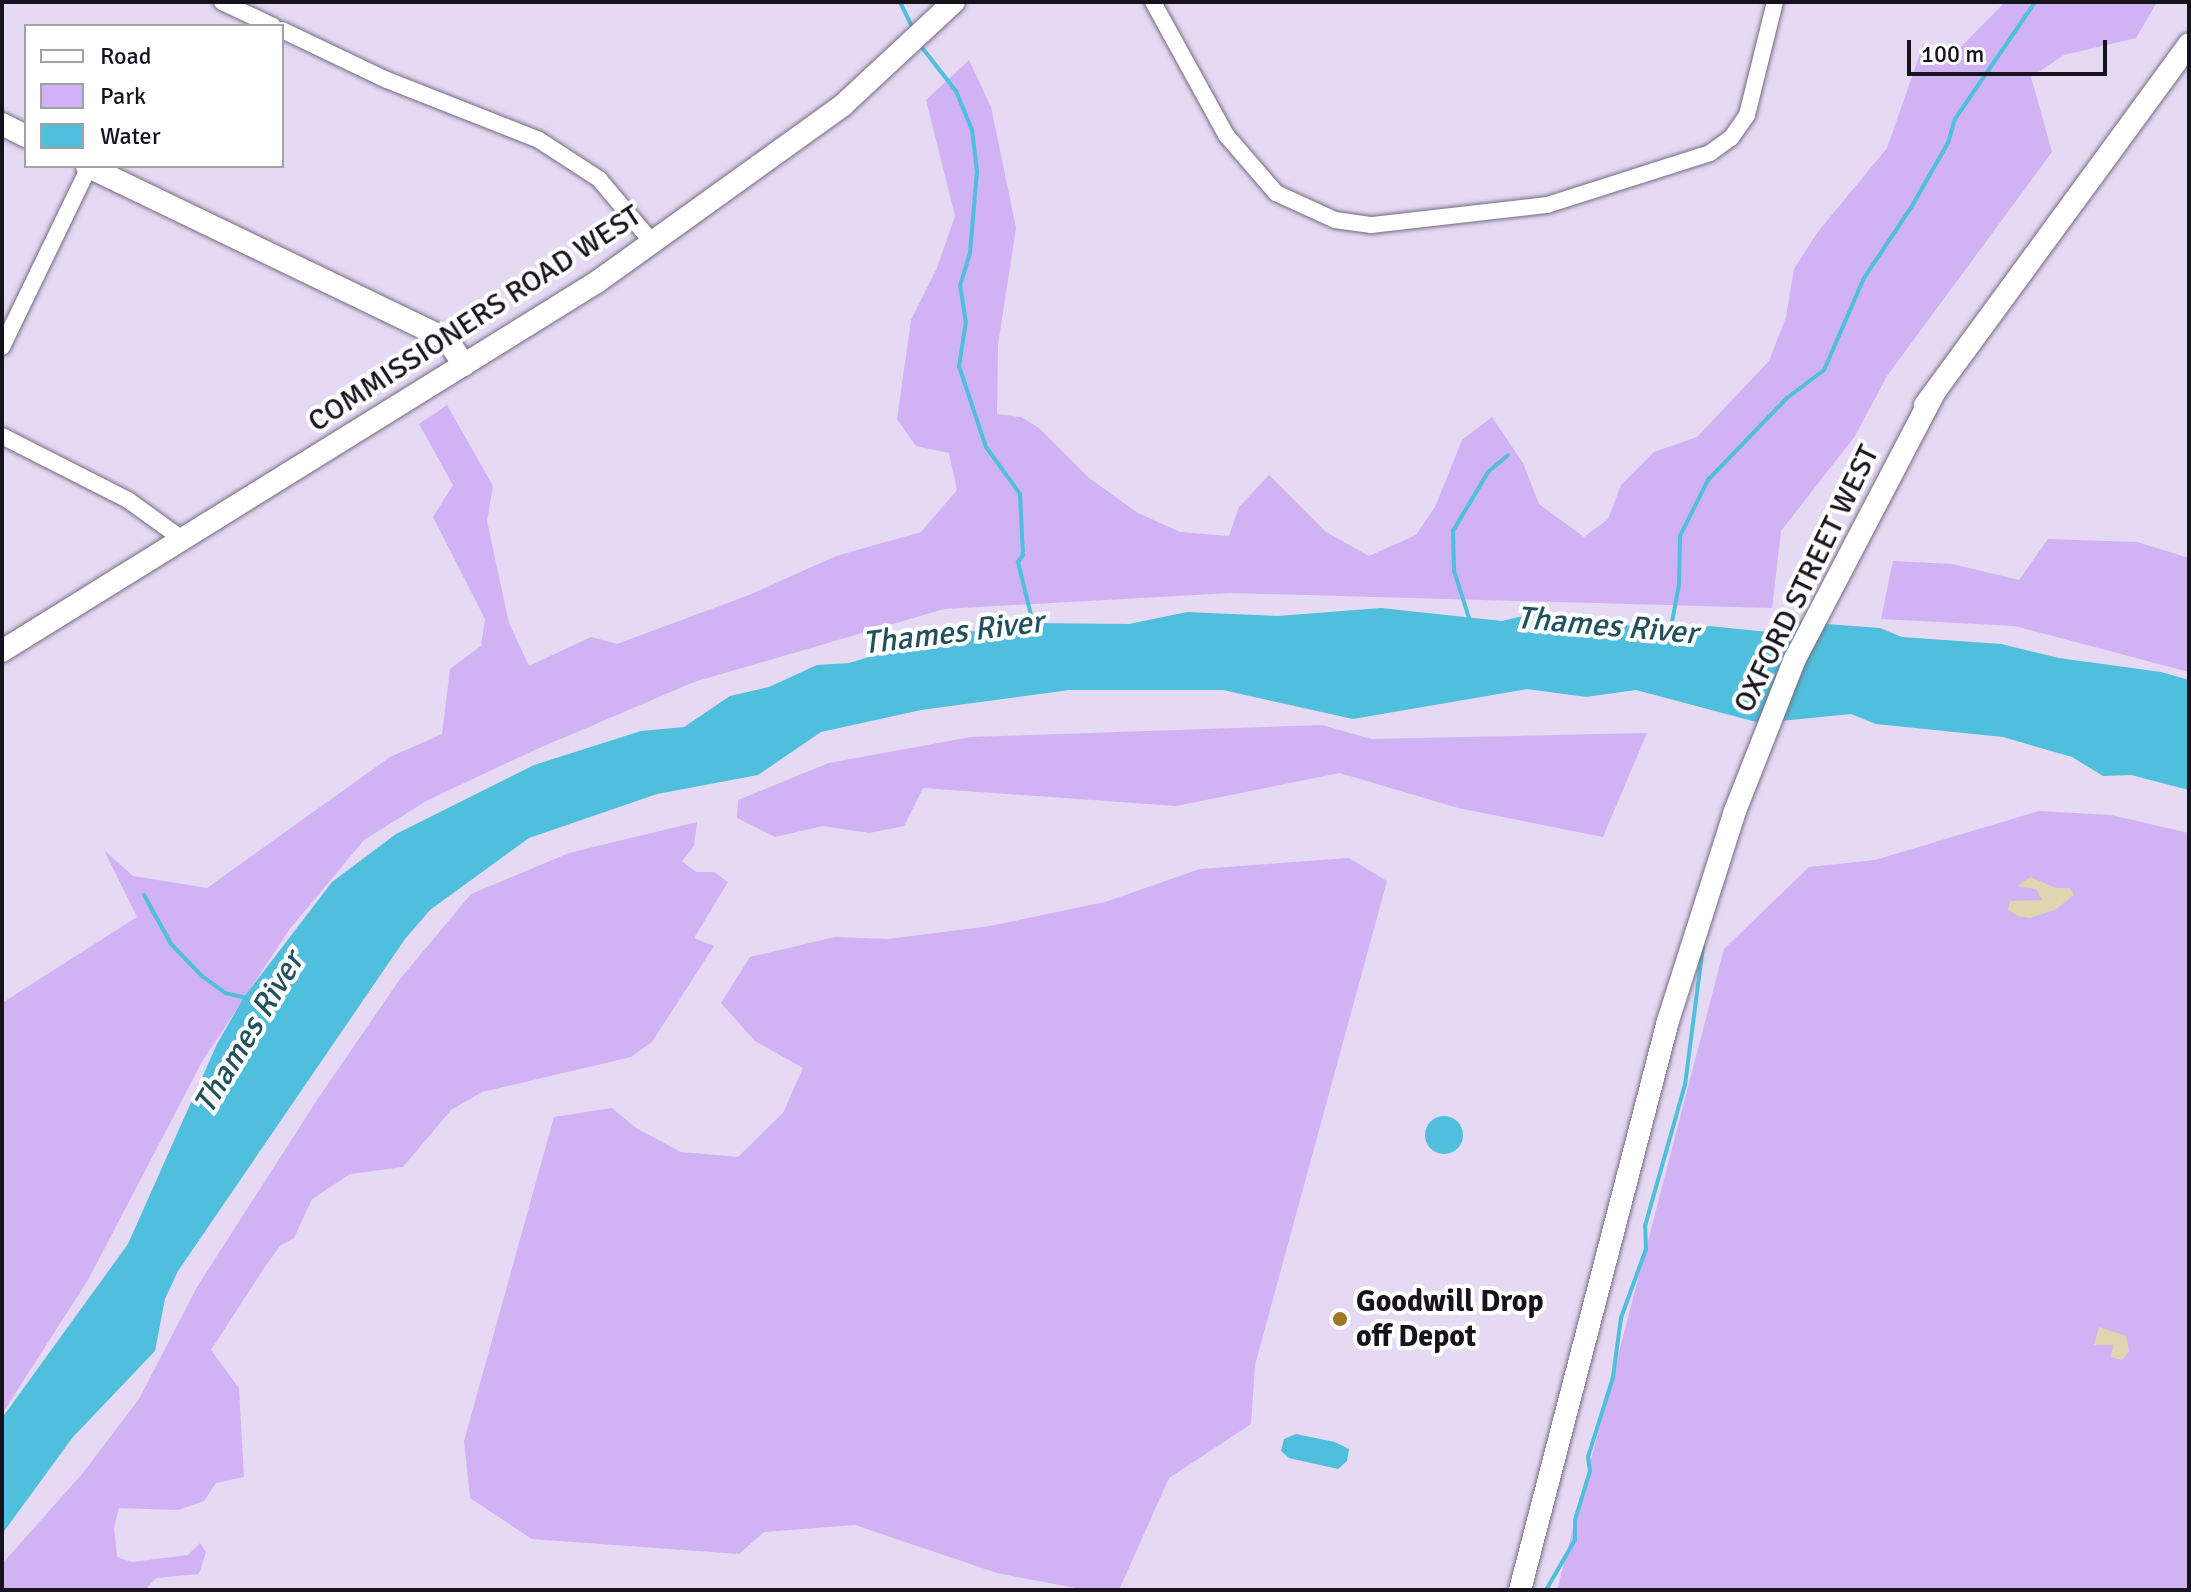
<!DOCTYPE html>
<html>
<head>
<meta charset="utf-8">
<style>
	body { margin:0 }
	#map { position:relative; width:2191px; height:1592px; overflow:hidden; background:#e5d9f3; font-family:Signika,sans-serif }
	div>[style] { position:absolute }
	.green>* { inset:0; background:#d1b2f4 }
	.sand>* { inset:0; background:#dfd6b1 }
	.water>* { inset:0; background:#50bfdd }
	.round { border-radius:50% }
	.stream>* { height:4px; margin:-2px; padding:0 2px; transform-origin:2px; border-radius:2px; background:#50bfdd }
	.roads { filter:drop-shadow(0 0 2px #756b82) drop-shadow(0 0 2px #756b82) }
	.street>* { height:16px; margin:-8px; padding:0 8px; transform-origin:8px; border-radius:8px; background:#fff }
	.secondary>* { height:22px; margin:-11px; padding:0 11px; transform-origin:11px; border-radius:11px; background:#fff }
	.dots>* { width:22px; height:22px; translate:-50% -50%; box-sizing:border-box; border:4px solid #fff; border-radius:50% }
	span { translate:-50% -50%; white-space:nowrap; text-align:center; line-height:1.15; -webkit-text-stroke:8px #fff; paint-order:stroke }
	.street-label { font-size:30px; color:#17131c }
	.poi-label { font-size:30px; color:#17131c; font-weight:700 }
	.left { translate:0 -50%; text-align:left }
	.water-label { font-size:32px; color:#22515e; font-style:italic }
	.frame { position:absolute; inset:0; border:4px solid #17131c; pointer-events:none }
	.legend { position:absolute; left:24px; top:24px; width:260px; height:144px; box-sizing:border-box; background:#fff; border:2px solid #a2a1a4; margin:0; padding:10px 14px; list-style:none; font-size:24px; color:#17131c }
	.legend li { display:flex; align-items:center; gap:16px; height:40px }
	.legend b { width:40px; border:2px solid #a2a1a4 }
	.scale { position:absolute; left:1907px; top:40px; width:200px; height:36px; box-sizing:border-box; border:4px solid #17131c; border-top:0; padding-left:10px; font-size:24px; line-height:28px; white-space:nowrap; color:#17131c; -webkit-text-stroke:6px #fff; paint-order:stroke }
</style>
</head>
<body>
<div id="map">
	<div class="green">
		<i style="clip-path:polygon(2005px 2px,2157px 2px,2136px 38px,2064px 55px,2031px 77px,2052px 152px,1887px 376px,1855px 436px,1781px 531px,1772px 608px,1231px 593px,944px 609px,694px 682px,528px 753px,428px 800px,364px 840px,289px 930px,203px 1060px,88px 1280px,2px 1414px,2px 1003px,137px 917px,104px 850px,133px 876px,207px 888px,390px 757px,442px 734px,450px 669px,481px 646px,485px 619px,433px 517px,453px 485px,419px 424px,447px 405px,493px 486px,487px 521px,509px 623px,529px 666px,591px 637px,617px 644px,749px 595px,836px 556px,921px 532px,957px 490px,949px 453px,916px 446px,897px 419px,911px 320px,937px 268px,955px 216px,926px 100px,969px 60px,991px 107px,1016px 228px,998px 345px,997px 414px,1021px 417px,1039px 428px,1089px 478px,1138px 513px,1180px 532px,1229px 536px,1239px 507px,1269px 475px,1326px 532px,1369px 556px,1416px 535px,1435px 507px,1462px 440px,1492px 417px,1523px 463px,1539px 504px,1584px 537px,1608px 519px,1621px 485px,1654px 452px,1697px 437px,1769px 361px,1786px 317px,1794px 269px,1817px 233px,1887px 148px,1923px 45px,1959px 49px)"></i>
		<i style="clip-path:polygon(2048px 539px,2137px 542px,2189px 558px,2189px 672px,2015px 626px,1881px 619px,1893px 561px,1952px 564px,2019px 580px)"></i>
		<i style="clip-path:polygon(1322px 725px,1371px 739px,1647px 733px,1603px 837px,1458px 808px,1340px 773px,1176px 806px,923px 788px,904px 826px,869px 833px,823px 826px,775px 837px,737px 818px,738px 800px,829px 763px,971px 737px)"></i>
		<i style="clip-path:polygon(2039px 811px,2111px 815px,2189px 833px,2189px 1590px,1557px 1590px,1724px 949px,1809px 867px,1875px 860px)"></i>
		<i style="clip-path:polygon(697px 822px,694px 846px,682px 861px,696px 872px,714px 872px,728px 882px,694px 938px,714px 946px,652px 1042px,631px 1057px,482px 1092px,451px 1110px,403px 1167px,350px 1174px,312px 1199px,294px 1238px,280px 1246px,264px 1268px,211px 1350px,239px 1388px,244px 1477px,216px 1483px,204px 1501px,178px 1510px,119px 1508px,114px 1527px,117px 1557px,132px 1562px,188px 1555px,200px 1543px,206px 1552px,199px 1574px,156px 1578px,145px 1590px,2px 1590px,2px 1564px,82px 1474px,139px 1399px,197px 1287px,317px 1100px,400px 979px,471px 894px,569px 853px)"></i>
		<i style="clip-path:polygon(1349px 858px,1387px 881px,1255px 1365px,1251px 1424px,1169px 1478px,1119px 1590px,1086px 1590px,997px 1573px,855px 1525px,764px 1532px,739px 1554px,532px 1539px,470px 1498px,464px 1441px,554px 1117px,612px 1108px,636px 1128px,681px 1152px,738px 1157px,783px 1113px,803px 1068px,755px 1041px,721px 1003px,750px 957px,835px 937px,888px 939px,990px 926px,1105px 902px,1200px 869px)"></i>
	</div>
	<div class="sand">
		<i style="clip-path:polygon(2031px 877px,2056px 888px,2070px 888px,2074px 895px,2055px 910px,2030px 918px,2018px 916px,2008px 910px,2010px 901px,2042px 900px,2036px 889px,2017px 886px)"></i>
		<i style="clip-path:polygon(2099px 1327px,2126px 1336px,2129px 1351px,2122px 1360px,2111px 1357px,2113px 1345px,2094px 1345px)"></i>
	</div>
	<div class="water">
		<i style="clip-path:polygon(1381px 608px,1502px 621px,1535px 613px,1555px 620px,1618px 622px,1668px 639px,1709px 626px,1768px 632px,1799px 622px,1880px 628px,1902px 637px,2001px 644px,2059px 658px,2161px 672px,2189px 680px,2189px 790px,2131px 775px,2103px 776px,2072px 757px,2003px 737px,1876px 724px,1851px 714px,1760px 723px,1636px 690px,1586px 697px,1527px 689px,1353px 719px,1223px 690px,1069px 690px,921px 710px,821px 732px,758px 775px,657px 794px,529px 838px,430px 910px,405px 939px,178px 1271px,165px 1299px,155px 1351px,73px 1437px,2px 1534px,2px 1418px,128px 1244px,217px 1044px,244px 997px,332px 882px,396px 834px,534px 765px,641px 731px,684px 727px,730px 696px,769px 687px,817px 665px,849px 663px,956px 631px,1009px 632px,1031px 623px,1129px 624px,1187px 612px,1278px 616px)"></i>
		<i class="round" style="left:1425px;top:1116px;width:38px;height:38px"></i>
		<i style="clip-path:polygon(1296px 1434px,1335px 1442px,1349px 1449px,1347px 1461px,1338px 1469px,1289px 1458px,1281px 1451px,1284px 1439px)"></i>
	</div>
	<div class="stream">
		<i style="left:900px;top:2px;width:30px;rotate:64deg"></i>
		<i style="left:920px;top:45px;width:58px;rotate:52deg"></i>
		<i style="left:956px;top:91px;width:42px;rotate:67.7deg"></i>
		<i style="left:972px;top:130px;width:41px;rotate:83deg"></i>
		<i style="left:977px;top:171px;width:82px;rotate:94.9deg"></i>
		<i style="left:970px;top:253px;width:34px;rotate:107deg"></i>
		<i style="left:960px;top:285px;width:36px;rotate:81deg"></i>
		<i style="left:966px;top:321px;width:46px;rotate:98.8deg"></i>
		<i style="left:959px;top:366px;width:85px;rotate:71.6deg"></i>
		<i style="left:986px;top:447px;width:58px;rotate:54.1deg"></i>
		<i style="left:1020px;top:494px;width:61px;rotate:87.2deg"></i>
		<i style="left:1023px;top:555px;width:9px;rotate:126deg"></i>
		<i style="left:1018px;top:562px;width:67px;rotate:76.2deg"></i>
		<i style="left:1470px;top:621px;width:52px;rotate:-107.7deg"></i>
		<i style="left:1454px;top:571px;width:40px;rotate:-91.4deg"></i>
		<i style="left:1453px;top:531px;width:69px;rotate:-59.3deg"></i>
		<i style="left:1488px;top:472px;width:26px;rotate:-40deg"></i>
		<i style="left:1668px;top:643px;width:59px;rotate:-79.3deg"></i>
		<i style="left:1679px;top:585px;width:49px;rotate:-88.8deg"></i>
		<i style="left:1680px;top:536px;width:63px;rotate:-63.4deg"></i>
		<i style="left:1708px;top:480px;width:114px;rotate:-46.1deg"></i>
		<i style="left:1787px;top:398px;width:46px;rotate:-37.1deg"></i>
		<i style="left:1824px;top:370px;width:100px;rotate:-66.5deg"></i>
		<i style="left:1864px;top:278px;width:87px;rotate:-56.3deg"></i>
		<i style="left:1912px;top:206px;width:73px;rotate:-60.3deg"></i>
		<i style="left:1948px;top:143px;width:25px;rotate:-74deg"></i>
		<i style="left:1955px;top:119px;width:142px;rotate:-55.6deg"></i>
		<i style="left:144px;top:895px;width:56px;rotate:61.1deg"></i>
		<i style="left:171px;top:944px;width:45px;rotate:45.9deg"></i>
		<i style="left:202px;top:976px;width:29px;rotate:36deg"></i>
		<i style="left:225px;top:993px;width:23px;rotate:13deg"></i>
		<i style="left:1546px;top:1590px;width:58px;rotate:-59.9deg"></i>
		<i style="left:1575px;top:1540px;width:20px;rotate:-90deg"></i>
		<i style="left:1575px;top:1520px;width:51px;rotate:-73deg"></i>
		<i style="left:1590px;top:1471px;width:14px;rotate:-98deg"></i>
		<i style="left:1588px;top:1457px;width:84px;rotate:-72.6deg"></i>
		<i style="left:1613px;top:1377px;width:60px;rotate:-82.3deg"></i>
		<i style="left:1621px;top:1318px;width:73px;rotate:-70.1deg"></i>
		<i style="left:1646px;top:1249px;width:23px;rotate:-92deg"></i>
		<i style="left:1645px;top:1226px;width:147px;rotate:-74.2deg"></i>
		<i style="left:1685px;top:1085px;width:140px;rotate:-82.6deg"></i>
	</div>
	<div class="roads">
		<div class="street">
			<i style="left:222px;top:2px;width:56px;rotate:25.2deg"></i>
			<i style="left:1153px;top:2px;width:152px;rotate:61.2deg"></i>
			<i style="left:1226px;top:135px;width:77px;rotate:49.2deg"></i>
			<i style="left:1276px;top:193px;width:65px;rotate:24.6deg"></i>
			<i style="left:1335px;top:220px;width:37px;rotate:8deg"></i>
			<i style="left:1372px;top:225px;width:176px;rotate:-6.5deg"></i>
			<i style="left:1547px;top:205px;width:171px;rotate:-17.7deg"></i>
			<i style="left:1710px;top:153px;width:26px;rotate:-36deg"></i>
			<i style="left:1731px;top:138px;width:28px;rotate:-55deg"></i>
			<i style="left:1747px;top:115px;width:116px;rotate:-76.1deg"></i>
			<i style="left:282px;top:30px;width:116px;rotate:25.5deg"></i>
			<i style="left:387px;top:80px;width:163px;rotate:21.5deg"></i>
			<i style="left:539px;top:140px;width:72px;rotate:33deg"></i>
			<i style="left:599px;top:179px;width:82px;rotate:49.9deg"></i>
			<i style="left:2px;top:347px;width:200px;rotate:-64.2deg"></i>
			<i style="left:2px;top:436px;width:141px;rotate:26.9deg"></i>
			<i style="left:128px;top:500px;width:67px;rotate:35.8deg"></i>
		</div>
		<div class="secondary">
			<i style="left:2px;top:124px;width:27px;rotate:27deg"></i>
			<i style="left:87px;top:166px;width:399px;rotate:25.7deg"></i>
			<i style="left:447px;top:339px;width:31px;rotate:57deg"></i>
			<i style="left:1925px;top:405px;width:447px;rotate:-53.8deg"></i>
			<i style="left:2px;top:651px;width:700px;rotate:-31.81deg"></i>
			<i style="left:597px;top:282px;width:303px;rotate:-35.7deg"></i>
			<i style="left:843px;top:105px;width:151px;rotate:-42.9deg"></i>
			<i style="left:1520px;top:1590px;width:588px;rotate:-75.42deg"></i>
			<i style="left:1668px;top:1021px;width:220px;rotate:-72.3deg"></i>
			<i style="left:1735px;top:811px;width:163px;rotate:-68.5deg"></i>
			<i style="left:1795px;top:659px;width:298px;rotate:-62.4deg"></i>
		</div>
	</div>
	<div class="dots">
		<i style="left:1340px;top:1319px;background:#a07525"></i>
	</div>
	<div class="street-label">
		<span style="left:475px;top:319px;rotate:-33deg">COMMISSIONERS ROAD WEST</span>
		<span style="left:1807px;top:579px;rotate:-64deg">OXFORD STREET WEST</span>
	</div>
	<div class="poi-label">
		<span class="left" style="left:1356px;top:1319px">Goodwill Drop<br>off Depot</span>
	</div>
	<div class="water-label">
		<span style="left:1607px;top:626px;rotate:5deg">Thames River</span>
		<span style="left:953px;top:633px;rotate:-7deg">Thames River</span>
		<span style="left:249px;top:1033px;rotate:-59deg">Thames River</span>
	</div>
	<div class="frame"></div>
	<ul class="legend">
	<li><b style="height:10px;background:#fff"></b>Road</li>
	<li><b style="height:22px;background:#d1b2f4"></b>Park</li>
	<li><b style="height:22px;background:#50bfdd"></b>Water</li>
	</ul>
	<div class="scale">100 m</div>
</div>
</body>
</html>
